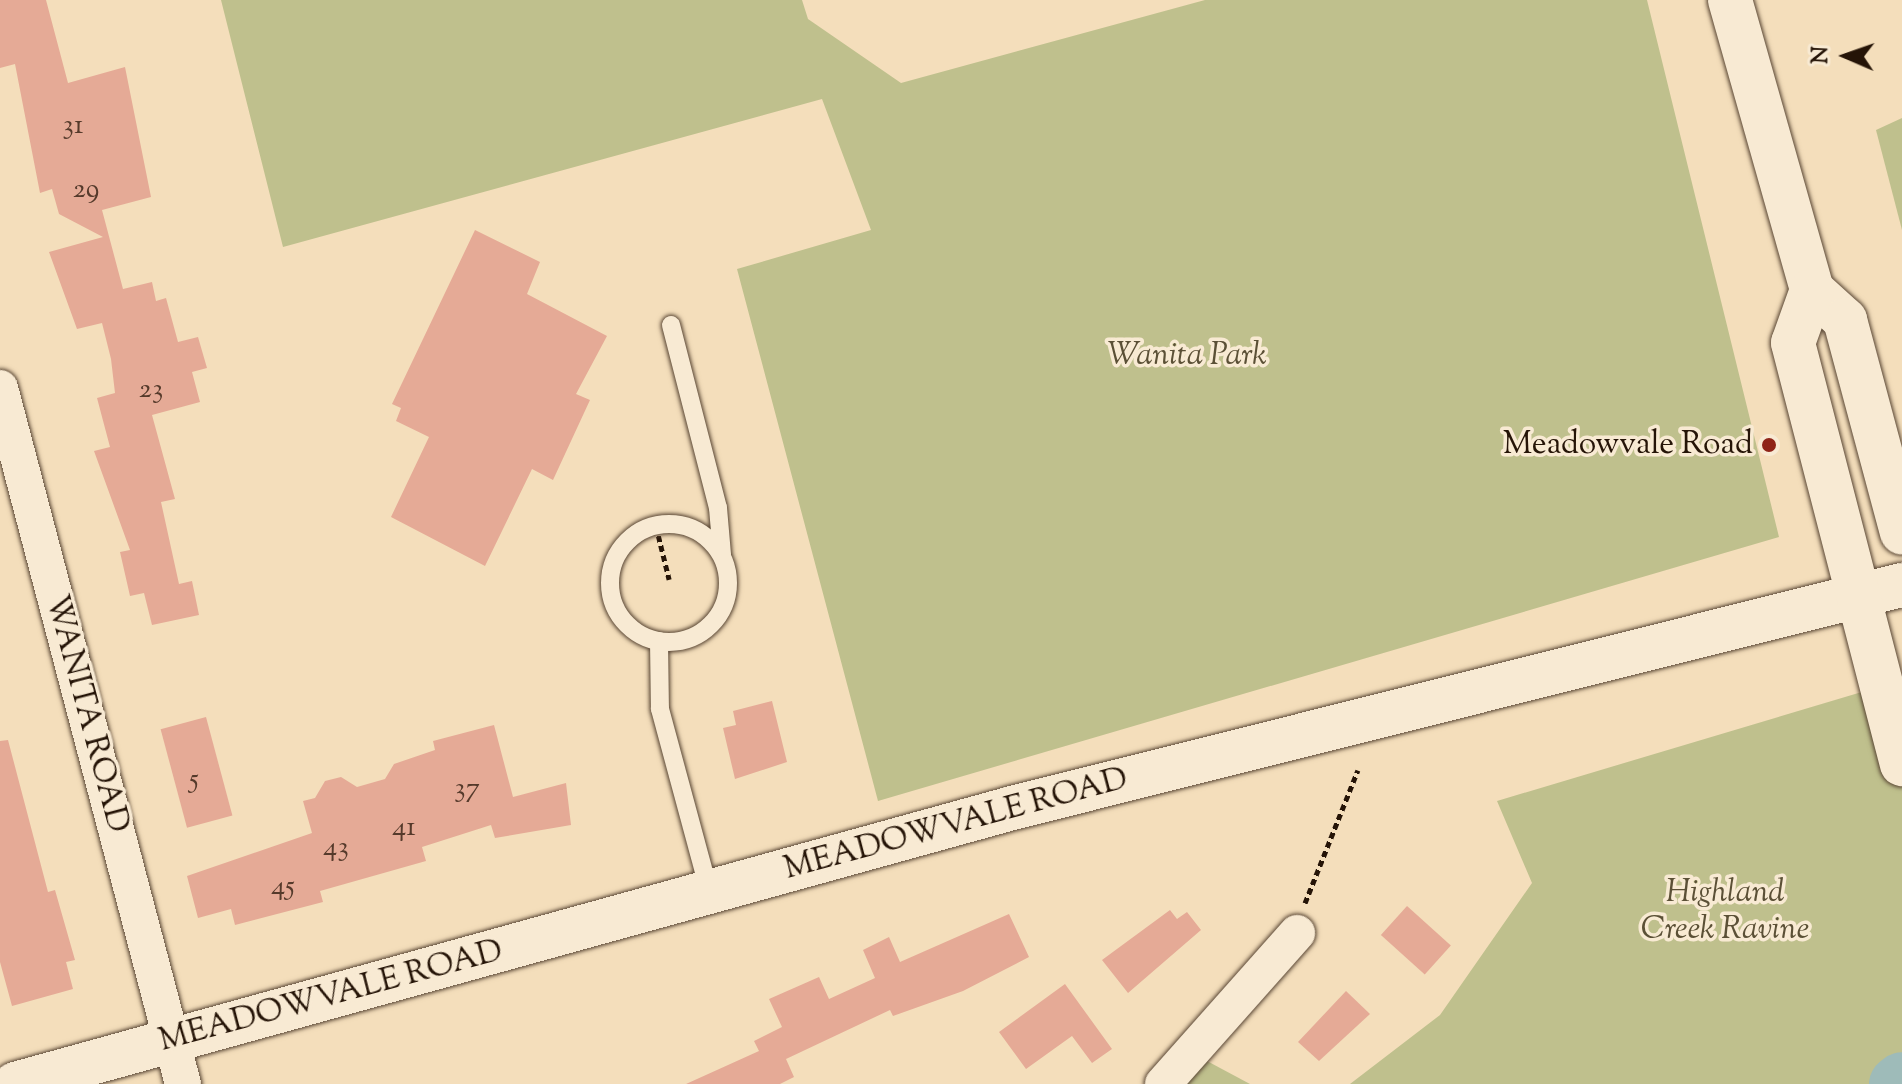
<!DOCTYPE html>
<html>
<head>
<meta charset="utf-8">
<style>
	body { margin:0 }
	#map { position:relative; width:1902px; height:1084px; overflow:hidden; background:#f4debb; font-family:"Sorts Mill Goudy",serif }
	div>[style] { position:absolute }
	.green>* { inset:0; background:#bfc08d }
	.river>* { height:56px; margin:-28px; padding:0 28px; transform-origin:28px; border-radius:28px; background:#9ebbb9 }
	.building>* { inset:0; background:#e5aa96; transform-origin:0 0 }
	.path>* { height:5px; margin-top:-2.5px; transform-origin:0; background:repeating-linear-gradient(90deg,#251407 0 6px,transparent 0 10px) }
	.roads { filter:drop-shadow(0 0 2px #594634) drop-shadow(0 0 2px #594634) }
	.service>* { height:18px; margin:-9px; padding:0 9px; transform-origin:9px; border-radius:9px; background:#f8ead3 }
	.service>.ring { margin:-9px; padding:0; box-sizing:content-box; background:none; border:18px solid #f8ead3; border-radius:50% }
	.minor>* { height:36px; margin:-18px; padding:0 18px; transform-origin:18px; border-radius:18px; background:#f8ead3 }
	.tertiary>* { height:44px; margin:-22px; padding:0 22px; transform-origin:22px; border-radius:22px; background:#f8ead3 }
	.secondary>* { height:44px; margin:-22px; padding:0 22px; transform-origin:22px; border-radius:22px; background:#f8ead3 }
	.dots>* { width:22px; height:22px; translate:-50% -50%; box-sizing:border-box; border:4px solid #f8ead3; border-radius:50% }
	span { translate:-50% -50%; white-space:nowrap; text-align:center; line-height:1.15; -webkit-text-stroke:7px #f8ead3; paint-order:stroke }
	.number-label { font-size:28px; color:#553a2b }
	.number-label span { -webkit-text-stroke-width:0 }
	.park-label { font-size:32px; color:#5b5036; font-style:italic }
	.poi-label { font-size:32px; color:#251407 }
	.right { translate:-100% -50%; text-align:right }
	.street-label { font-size:32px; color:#251407 }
	.north { position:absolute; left:1806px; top:16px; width:80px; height:80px; -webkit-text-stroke:6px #f8ead3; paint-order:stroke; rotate:272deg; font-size:22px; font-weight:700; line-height:32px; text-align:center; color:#251407 }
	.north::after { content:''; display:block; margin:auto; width:28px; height:36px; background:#251407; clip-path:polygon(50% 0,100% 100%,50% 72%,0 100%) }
</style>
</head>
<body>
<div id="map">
	<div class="green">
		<i style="clip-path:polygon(221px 0,802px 0,808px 19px,901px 83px,1205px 0,1647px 0,1779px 537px,878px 801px,737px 269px,871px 230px,822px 99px,283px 247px)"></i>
		<i style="clip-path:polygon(1902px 118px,1902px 230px,1876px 130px)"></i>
		<i style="clip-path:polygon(1902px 680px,1902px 1084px,1350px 1084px,1440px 1015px,1532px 883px,1497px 801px)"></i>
		<i style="clip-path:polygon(1207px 1061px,1250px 1084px,1186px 1084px)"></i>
	</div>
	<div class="river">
		<i style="left:1897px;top:1084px;width:6px;rotate:-39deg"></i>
	</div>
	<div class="building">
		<i style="clip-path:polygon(0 0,46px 0,68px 83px,125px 67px,151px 197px,102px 210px,123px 289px,152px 282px,156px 301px,166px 298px,178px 342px,198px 337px,207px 368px,192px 372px,200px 402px,152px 415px,175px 499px,161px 502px,179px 584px,192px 581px,199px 615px,152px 625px,144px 593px,130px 596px,120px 552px,130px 550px,94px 451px,110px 447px,97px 398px,115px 393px,111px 359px,102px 323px,77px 329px,49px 252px,103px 237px,59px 214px,52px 189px,40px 193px,15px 64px,0 68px)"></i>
		<i style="clip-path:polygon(475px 230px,540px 262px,527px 294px,607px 336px,576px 394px,590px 400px,553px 480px,532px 469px,485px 566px,391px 517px,429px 437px,396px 421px,401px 408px,392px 404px)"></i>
		<i style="clip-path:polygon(772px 701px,787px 762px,735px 779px,723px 728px,736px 725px,733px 711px)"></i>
		<i style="left:206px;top:717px;width:102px;height:47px;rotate:75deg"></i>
		<i style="clip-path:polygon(494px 725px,513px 797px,566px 783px,571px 825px,495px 838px,491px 825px,422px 847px,426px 861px,320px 891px,323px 902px,235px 925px,231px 909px,198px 918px,187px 876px,312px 833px,303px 801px,315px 798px,325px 781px,341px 777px,357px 787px,385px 779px,394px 764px,435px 750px,433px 741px)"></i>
		<i style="clip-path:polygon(8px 740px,48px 892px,55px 890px,75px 960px,66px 962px,73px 989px,12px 1006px,0 962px,0 741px)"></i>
		<i style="left:1407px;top:906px;width:59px;height:39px;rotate:42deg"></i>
		<i style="clip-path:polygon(1170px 910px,1177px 919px,1187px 912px,1201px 930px,1128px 993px,1102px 960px)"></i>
		<i style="clip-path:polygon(1009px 914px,1029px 957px,963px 991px,893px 1016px,890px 1010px,786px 1059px,794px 1077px,780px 1084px,686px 1084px,759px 1051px,754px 1041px,782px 1027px,769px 999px,819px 977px,829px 999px,875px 978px,863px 950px,889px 937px,900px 962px)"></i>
		<i style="clip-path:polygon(1065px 984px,1112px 1049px,1092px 1063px,1072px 1036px,1026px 1069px,999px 1032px)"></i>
		<i style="clip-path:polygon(1346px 991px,1370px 1014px,1319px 1061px,1298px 1042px)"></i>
	</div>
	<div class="path">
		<i style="left:656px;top:526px;width:55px;rotate:76.2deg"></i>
		<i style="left:1305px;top:903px;width:143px;rotate:-68.3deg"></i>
	</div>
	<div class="roads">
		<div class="service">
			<i style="left:671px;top:325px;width:189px;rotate:75.6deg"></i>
			<i style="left:718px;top:508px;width:47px;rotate:85.1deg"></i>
			<i class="ring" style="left:610px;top:524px;width:100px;height:100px"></i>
			<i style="left:659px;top:641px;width:68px;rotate:89.2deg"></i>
			<i style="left:660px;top:709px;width:188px;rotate:74.9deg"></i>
		</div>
		<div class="minor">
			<i style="left:0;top:388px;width:720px;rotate:75.27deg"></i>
			<i style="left:1163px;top:1084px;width:202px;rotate:-48.4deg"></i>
		</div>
		<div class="tertiary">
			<i style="left:15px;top:1084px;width:1034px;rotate:-15.47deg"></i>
			<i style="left:1012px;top:808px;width:918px;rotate:-14.07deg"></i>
		</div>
		<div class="secondary">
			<i style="left:1730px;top:0;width:301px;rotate:74.2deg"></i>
			<i style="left:1812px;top:290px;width:45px;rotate:42.3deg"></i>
			<i style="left:1845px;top:320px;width:220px;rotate:75deg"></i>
			<i style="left:1812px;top:290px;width:56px;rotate:109.7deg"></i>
			<i style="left:1793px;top:343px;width:435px;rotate:75.5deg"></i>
		</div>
	</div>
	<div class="dots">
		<i style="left:1769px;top:445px;background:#8f2418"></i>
	</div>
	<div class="number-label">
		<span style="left:73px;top:126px">31</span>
		<span style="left:86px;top:190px">29</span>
		<span style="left:151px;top:390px">23</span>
		<span style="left:194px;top:780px">5</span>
		<span style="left:467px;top:789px">37</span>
		<span style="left:404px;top:828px">41</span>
		<span style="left:336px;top:848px">43</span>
		<span style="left:283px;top:887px">45</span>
	</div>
	<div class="park-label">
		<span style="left:1187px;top:356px">Wanita Park</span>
		<span style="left:1725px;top:912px">Highland<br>Creek Ravine</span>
	</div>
	<div class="poi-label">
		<span class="right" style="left:1753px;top:445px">Meadowvale Road</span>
	</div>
	<div class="street-label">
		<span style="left:86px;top:714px;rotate:75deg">WANITA ROAD</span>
		<span style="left:956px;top:825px;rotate:-15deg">MEADOWVALE ROAD</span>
		<span style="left:331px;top:997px;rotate:-15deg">MEADOWVALE ROAD</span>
	</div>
	<div class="north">N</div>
</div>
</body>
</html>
